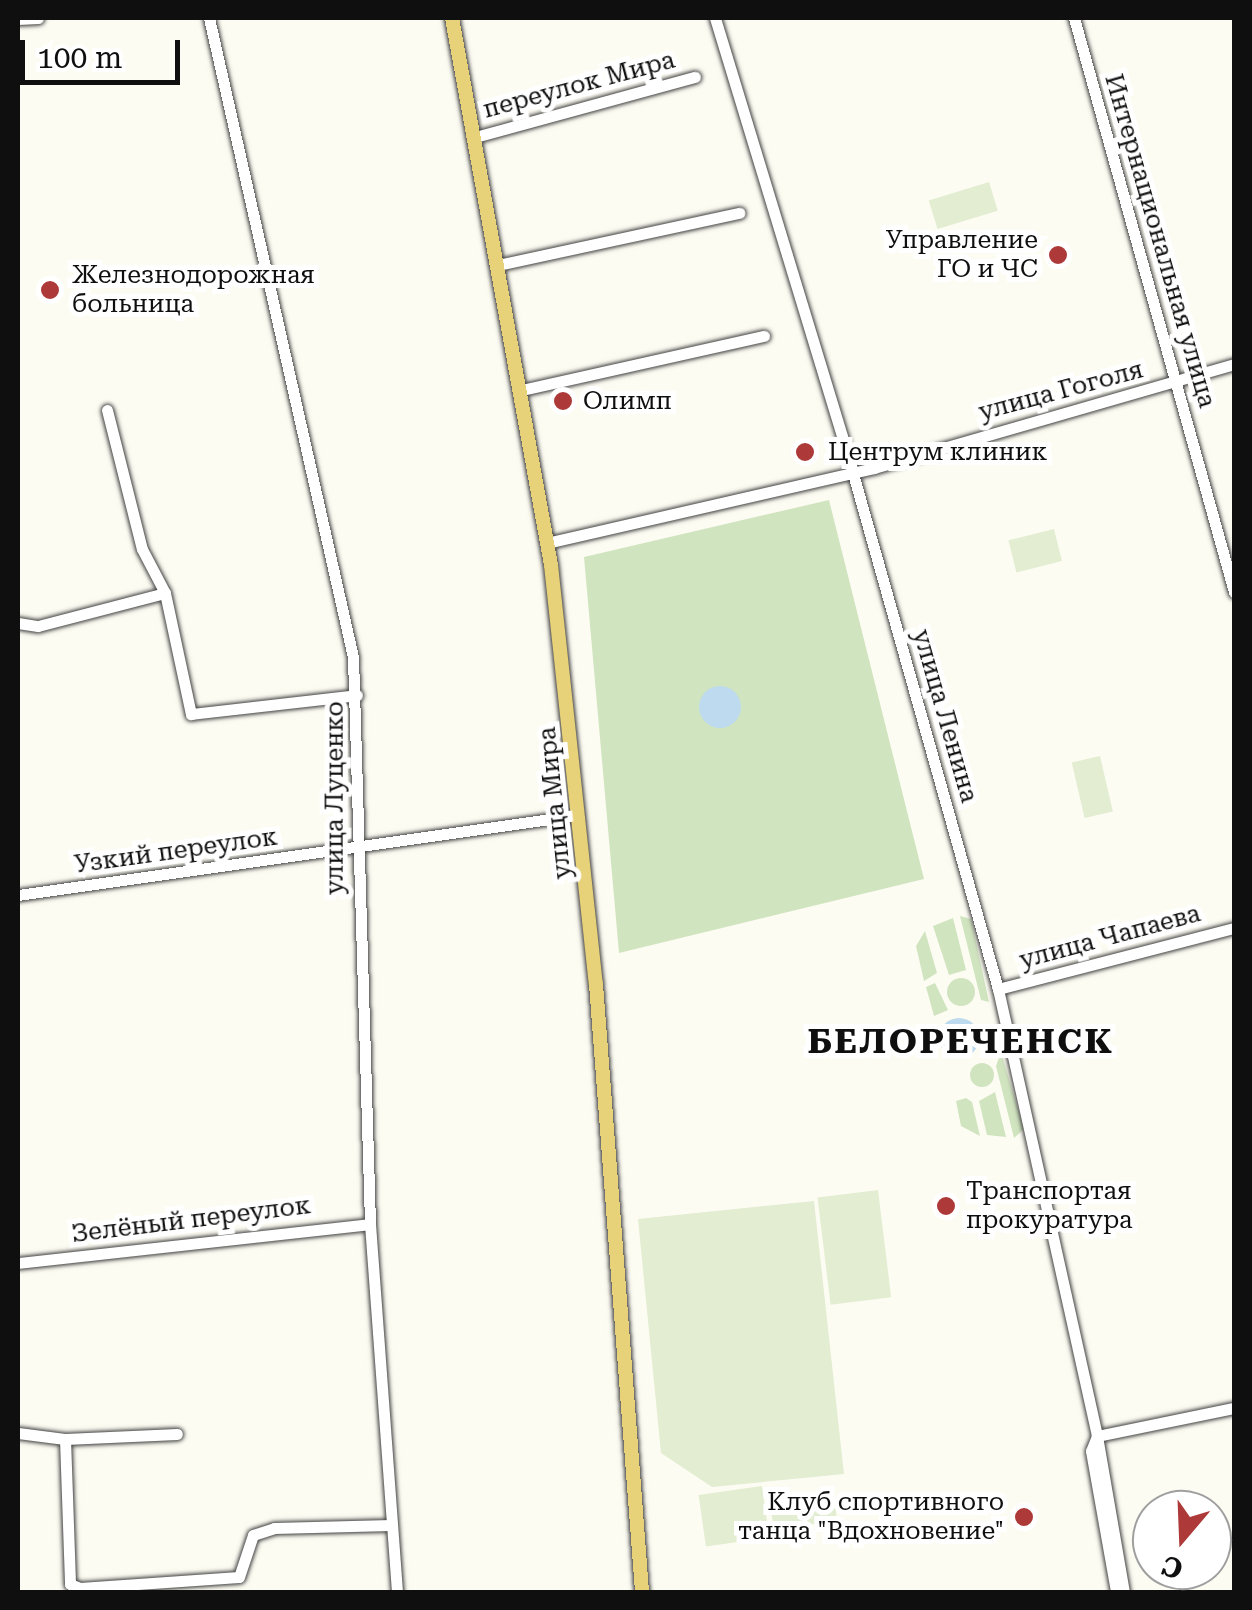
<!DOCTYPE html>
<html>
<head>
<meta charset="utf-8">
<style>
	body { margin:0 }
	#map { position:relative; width:1252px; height:1610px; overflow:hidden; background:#fdfcf3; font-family:"Roboto Serif",serif }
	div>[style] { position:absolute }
	.green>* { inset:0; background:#d1e4c0 }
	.round { border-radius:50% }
	.pitch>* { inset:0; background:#e2edd1; transform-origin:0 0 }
	.water>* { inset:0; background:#bedaef }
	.roads { filter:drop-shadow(0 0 2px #424242) drop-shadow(0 0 2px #424242) }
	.minor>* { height:11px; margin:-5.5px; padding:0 5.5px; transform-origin:5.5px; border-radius:5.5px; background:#fff }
	.major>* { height:14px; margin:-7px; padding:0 7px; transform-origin:7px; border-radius:7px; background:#e7d179 }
	.dots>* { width:28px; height:28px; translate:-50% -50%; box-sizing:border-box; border:5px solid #fff; border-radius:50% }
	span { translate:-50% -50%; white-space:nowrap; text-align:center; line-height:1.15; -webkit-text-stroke:10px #fff; paint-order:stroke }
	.street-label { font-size:25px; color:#0f0f0f }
	.poi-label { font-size:25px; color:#0f0f0f }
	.right { translate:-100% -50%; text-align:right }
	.left { translate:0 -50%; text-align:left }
	.district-label { font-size:35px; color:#0f0f0f; font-weight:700; letter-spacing:2.5px }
	.frame { position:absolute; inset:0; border:20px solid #0f0f0f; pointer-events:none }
	.north { position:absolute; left:1132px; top:1490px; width:100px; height:100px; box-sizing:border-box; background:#fff; border:2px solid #9f9f9f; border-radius:50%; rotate:199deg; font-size:28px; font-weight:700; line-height:40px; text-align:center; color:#0f0f0f }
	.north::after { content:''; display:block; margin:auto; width:35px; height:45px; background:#ad3939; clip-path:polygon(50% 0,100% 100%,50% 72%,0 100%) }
	.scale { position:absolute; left:20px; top:40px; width:160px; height:45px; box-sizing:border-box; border:5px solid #0f0f0f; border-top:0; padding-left:12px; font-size:30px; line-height:35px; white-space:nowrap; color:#0f0f0f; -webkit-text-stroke:8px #fff; paint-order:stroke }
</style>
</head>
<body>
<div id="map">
	<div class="green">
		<i style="clip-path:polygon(829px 500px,924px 879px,619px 953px,584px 557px)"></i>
		<i style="clip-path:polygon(960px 916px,971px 919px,989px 1002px,981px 1000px)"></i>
		<i style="clip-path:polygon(953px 918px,966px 970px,949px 975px,933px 926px)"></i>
		<i style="clip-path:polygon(925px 931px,937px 973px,924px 981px,916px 946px)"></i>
		<i class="round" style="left:947px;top:978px;width:28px;height:28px"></i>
		<i style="clip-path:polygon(935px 983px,948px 1010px,934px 1016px,926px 987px)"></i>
		<i style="clip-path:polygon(1001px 1052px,1024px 1129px,1014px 1138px,996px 1066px)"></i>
		<i class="round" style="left:970px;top:1063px;width:24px;height:24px"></i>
		<i style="clip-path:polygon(995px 1092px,1006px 1137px,987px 1135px,979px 1101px)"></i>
		<i style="clip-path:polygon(966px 1098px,972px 1102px,980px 1136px,961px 1126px,956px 1101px)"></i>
	</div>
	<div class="pitch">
		<i style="left:989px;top:182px;width:30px;height:63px;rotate:73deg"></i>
		<i style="left:1054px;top:529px;width:33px;height:47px;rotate:76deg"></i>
		<i style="left:1100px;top:756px;width:57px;height:29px;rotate:77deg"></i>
		<i style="left:878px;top:1190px;width:108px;height:61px;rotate:83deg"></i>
		<i style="clip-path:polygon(814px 1201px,844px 1474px,712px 1487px,661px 1453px,638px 1219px)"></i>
		<i style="left:762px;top:1486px;width:52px;height:64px;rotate:82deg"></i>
		<i style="left:833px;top:1491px;width:30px;height:64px;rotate:82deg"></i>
	</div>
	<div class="water">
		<i class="round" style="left:699px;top:686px;width:42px;height:42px"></i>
		<i class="round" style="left:939px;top:1018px;width:40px;height:40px"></i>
	</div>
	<div class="roads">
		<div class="minor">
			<i style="left:209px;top:18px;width:655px;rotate:77.3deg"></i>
			<i style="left:353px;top:657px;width:567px;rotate:88.28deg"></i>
			<i style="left:370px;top:1224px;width:369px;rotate:85.8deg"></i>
			<i style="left:715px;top:18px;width:472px;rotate:73.1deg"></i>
			<i style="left:852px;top:470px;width:539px;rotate:74.29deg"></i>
			<i style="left:998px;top:989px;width:458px;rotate:77.5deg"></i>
			<i style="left:1097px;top:1436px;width:158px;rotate:80.2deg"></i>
			<i style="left:1074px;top:18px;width:596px;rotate:74.42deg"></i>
			<i style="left:18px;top:19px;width:20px;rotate:-3deg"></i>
			<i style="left:475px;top:137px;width:228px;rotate:-15.3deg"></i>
			<i style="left:498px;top:265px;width:247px;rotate:-12.2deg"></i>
			<i style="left:522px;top:390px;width:248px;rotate:-12.6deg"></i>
			<i style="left:107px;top:410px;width:143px;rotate:75.9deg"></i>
			<i style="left:142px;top:549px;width:50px;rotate:62.4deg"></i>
			<i style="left:547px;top:543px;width:335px;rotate:-12.9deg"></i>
			<i style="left:874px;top:468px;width:375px;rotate:-16.1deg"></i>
			<i style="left:18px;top:623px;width:20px;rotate:9deg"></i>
			<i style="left:38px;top:626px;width:131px;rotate:-14.6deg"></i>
			<i style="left:165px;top:593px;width:124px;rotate:77.9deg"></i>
			<i style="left:191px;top:714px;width:167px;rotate:-6.5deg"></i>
			<i style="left:18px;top:895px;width:566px;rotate:-8.13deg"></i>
			<i style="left:998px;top:989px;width:244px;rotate:-14.5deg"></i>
			<i style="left:18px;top:1263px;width:354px;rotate:-6.3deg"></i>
			<i style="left:18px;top:1433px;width:47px;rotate:7.3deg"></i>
			<i style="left:65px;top:1439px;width:112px;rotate:-2.6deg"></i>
			<i style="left:1097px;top:1436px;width:16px;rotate:112deg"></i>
			<i style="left:1091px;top:1451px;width:143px;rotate:79.9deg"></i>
			<i style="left:1097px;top:1436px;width:140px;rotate:-11.6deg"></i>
			<i style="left:65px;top:1439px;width:145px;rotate:88deg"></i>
			<i style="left:70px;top:1584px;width:11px;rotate:22deg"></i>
			<i style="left:80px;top:1588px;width:159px;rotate:-4deg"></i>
			<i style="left:239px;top:1577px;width:44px;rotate:-71.6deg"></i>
			<i style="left:253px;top:1535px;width:22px;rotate:-18deg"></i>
			<i style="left:274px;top:1528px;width:117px;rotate:-1.5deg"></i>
		</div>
		<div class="major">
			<i style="left:452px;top:18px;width:556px;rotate:79.74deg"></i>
			<i style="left:551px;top:565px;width:421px;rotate:83.9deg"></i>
			<i style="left:596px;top:984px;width:610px;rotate:85.67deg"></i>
		</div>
	</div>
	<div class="dots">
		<i style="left:1058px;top:255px;background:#ad3939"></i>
		<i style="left:50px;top:290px;background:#ad3939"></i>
		<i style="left:563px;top:401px;background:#ad3939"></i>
		<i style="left:805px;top:452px;background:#ad3939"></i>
		<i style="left:946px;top:1206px;background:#ad3939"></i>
		<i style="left:1024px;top:1517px;background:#ad3939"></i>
	</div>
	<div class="street-label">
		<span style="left:579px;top:85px;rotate:-15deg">переулок Мира</span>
		<span style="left:1160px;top:241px;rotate:74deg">Интернациональная улица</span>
		<span style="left:1061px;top:391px;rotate:-15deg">улица Гоголя</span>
		<span style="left:945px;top:716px;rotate:74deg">улица Ленина</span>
		<span style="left:335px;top:798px;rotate:-90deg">улица Луценко</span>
		<span style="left:555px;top:803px;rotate:-96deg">улица Мира</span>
		<span style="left:176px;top:851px;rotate:-8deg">Узкий переулок</span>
		<span style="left:1110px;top:937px;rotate:-15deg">улица Чапаева</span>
		<span style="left:191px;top:1220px;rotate:-7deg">Зелёный переулок</span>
	</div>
	<div class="poi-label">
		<span class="right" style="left:1038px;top:255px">Управление<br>ГО и ЧС</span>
		<span class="left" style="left:72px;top:290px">Железнодорожная<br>больница</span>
		<span class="left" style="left:583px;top:401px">Олимп</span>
		<span class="left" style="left:828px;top:452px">Центрум клиник</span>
		<span class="left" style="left:966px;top:1206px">Транспортая<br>прокуратура</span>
		<span class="right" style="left:1004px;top:1517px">Клуб спортивного<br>танца "Вдохновение"</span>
	</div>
	<div class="district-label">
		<span style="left:961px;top:1042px">БЕЛОРЕЧЕНСК</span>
	</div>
	<div class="frame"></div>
	<div class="north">С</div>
	<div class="scale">100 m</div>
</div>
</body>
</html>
